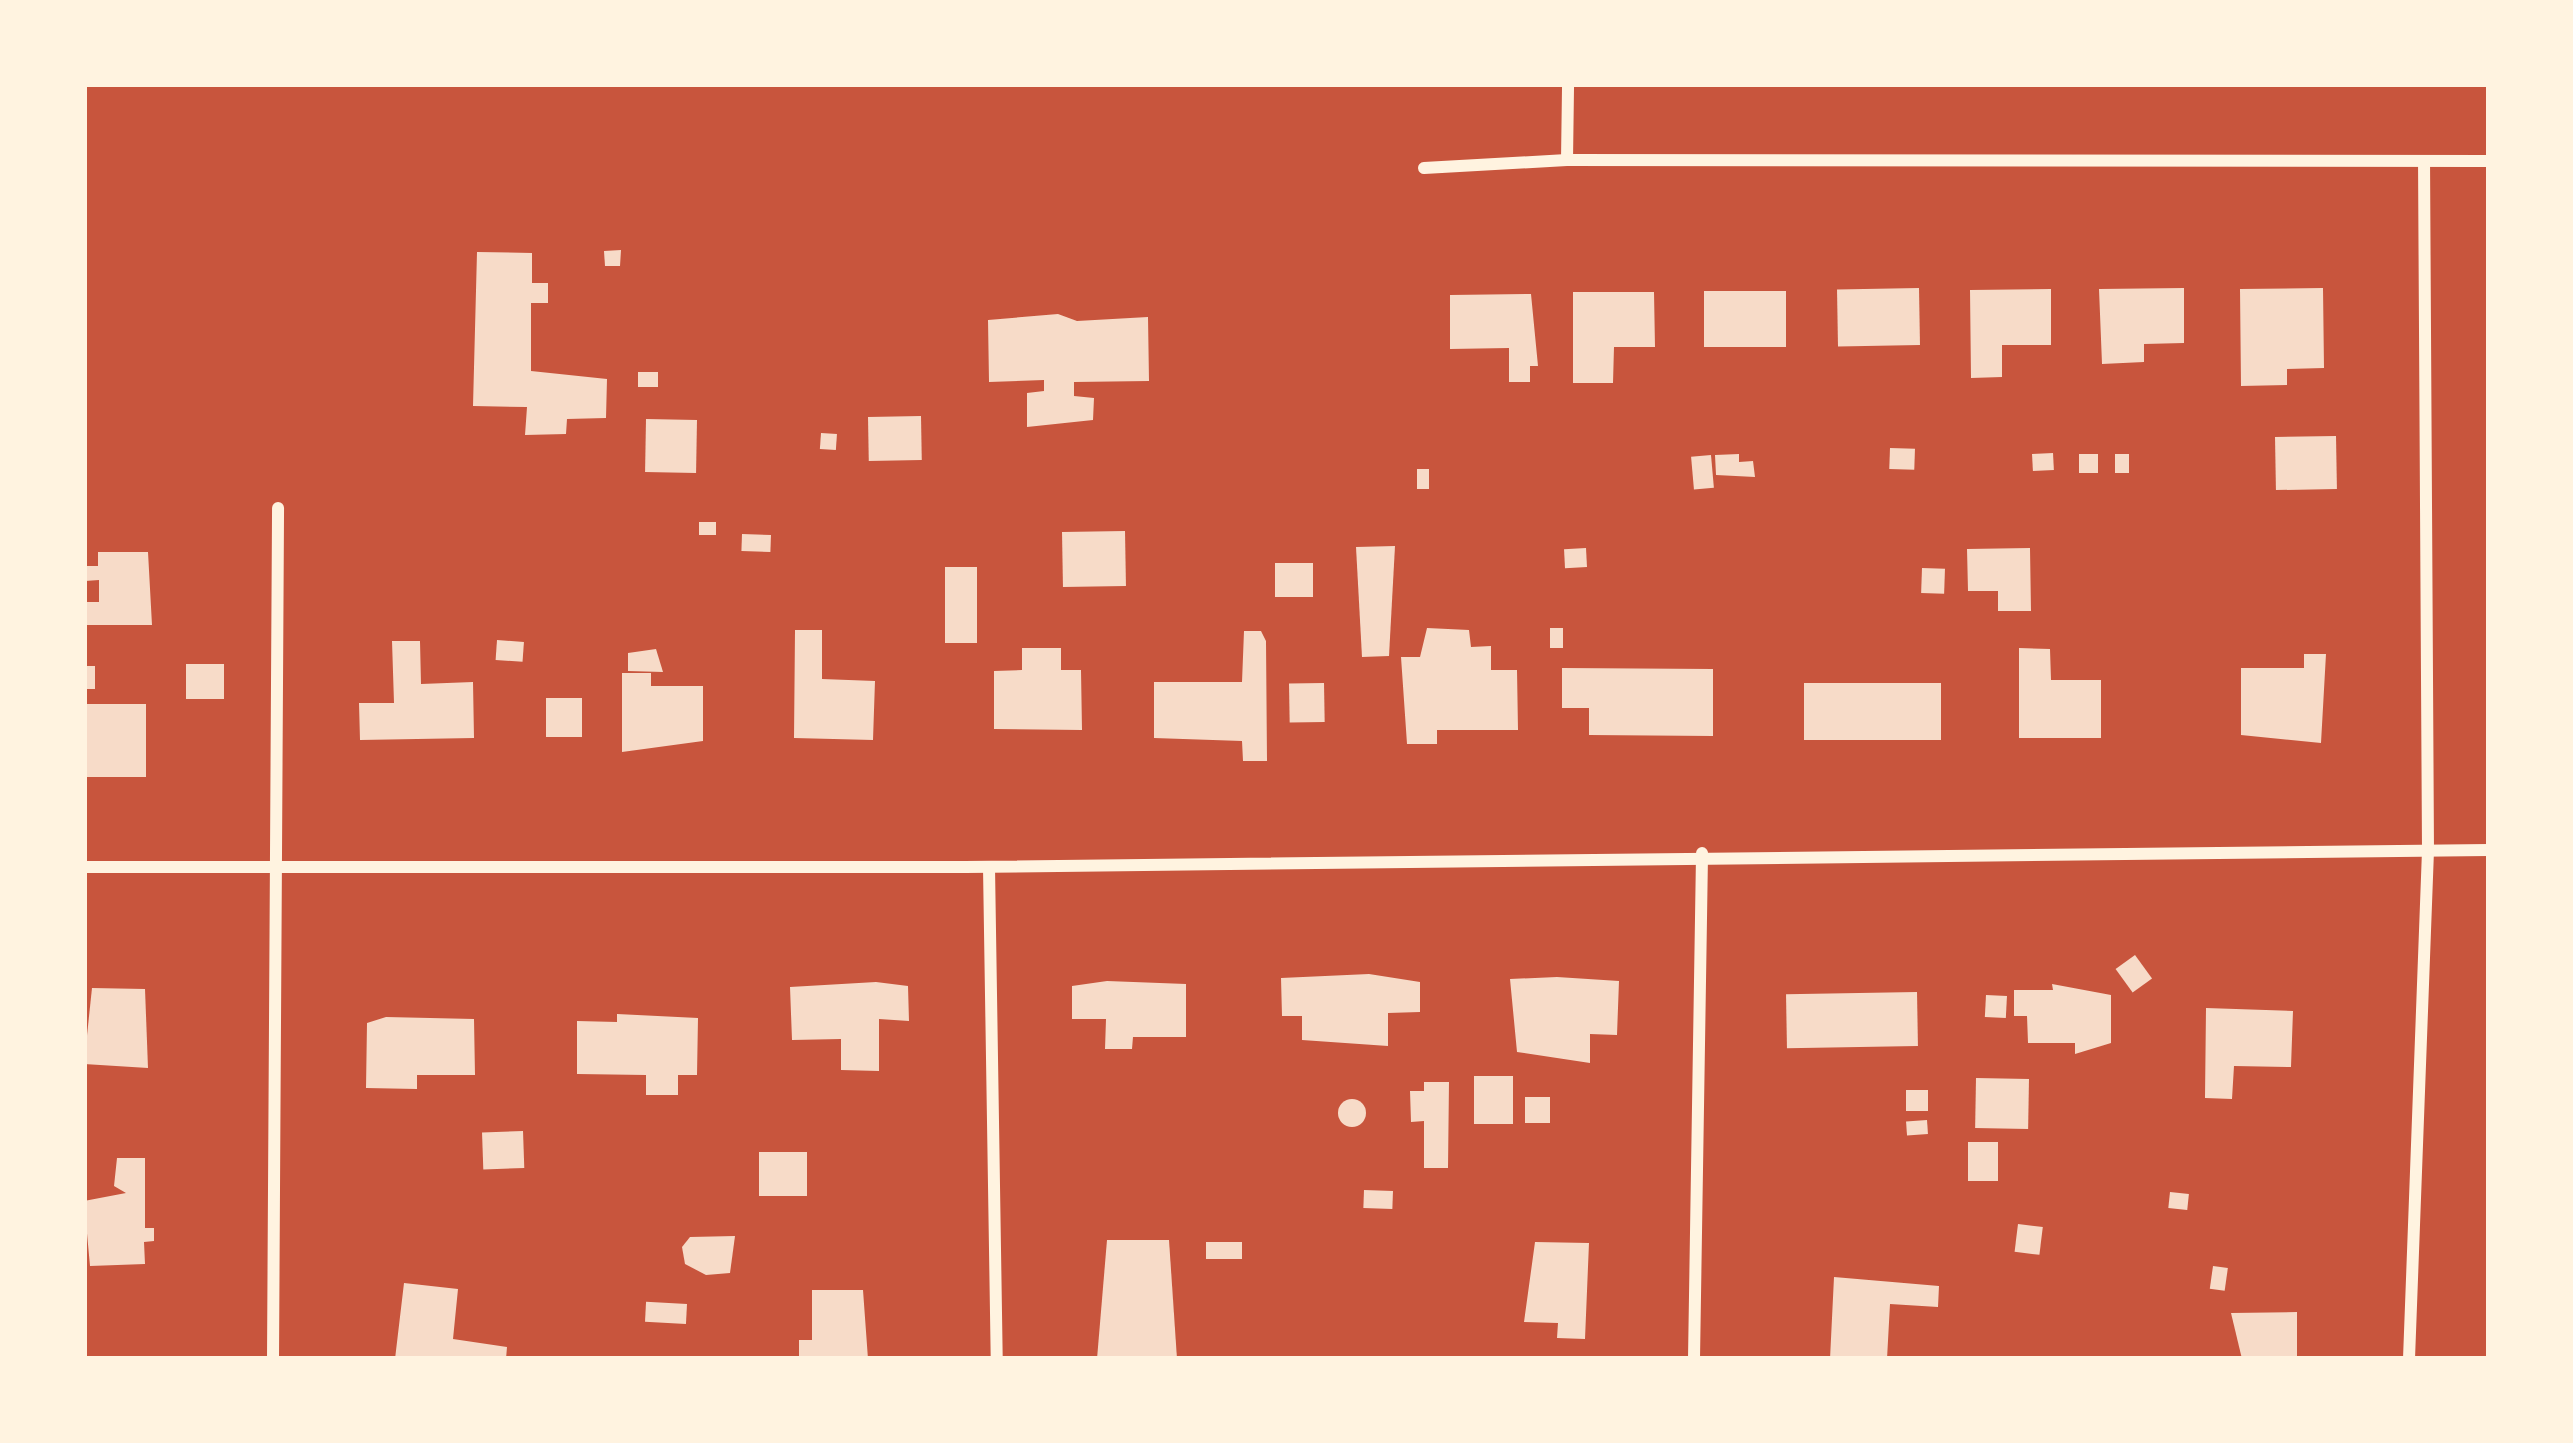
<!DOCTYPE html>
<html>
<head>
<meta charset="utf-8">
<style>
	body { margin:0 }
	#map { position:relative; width:2573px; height:1443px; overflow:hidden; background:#c8553d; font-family:"Golos Text",sans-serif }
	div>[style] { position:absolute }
	.building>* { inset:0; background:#f7dbc8; transform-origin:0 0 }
	.round { border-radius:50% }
	.minor>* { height:12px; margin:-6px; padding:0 6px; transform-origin:6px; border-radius:6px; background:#fff3e0 }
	span { translate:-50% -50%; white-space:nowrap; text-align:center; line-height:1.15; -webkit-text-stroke:12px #fff3e0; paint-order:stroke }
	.frame { position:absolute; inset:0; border:87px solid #fff3e0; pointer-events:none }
</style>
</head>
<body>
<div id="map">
	<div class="building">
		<i style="clip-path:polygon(621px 250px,620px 266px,605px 266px,604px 251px)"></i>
		<i style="clip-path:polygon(477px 252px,532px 253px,532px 283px,548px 283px,548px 303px,531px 303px,531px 371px,607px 379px,606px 418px,567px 419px,566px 434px,525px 435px,527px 407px,473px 406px)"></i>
		<i style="left:1919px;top:288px;width:57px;height:82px;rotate:89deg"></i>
		<i style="clip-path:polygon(2184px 288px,2184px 343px,2144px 344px,2144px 362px,2102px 364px,2099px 289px)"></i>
		<i style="clip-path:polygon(2323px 288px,2324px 368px,2287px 369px,2287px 385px,2241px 386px,2240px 289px)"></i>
		<i style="clip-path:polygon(2051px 289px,2051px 345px,2002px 345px,2002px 377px,1971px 378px,1970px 290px)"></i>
		<i style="left:1704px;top:291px;width:82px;height:56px"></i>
		<i style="clip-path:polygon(1573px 292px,1654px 292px,1655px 347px,1614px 347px,1613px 383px,1573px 383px)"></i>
		<i style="clip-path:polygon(1531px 294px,1538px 366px,1530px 366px,1530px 382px,1509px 382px,1509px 348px,1450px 349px,1450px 295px)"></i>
		<i style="clip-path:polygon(1058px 314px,1077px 321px,1148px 317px,1149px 381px,1074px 382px,1074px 396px,1094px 398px,1093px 420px,1027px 427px,1027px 393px,1044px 391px,1044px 380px,989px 382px,988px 320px)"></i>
		<i style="left:638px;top:372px;width:20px;height:15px"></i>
		<i style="left:921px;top:416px;width:44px;height:53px;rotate:89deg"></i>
		<i style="left:646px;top:419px;width:51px;height:53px;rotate:1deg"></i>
		<i style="left:821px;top:433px;width:16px;height:16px;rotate:4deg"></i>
		<i style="left:2336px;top:436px;width:53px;height:61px;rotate:89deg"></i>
		<i style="left:1890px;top:448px;width:25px;height:21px;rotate:2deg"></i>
		<i style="left:2053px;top:453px;width:17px;height:21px;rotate:87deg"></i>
		<i style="clip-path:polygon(1739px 454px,1739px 462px,1753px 461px,1755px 477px,1716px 475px,1715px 455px)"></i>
		<i style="left:2098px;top:454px;width:19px;height:19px;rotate:90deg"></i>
		<i style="left:2115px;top:454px;width:14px;height:19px"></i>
		<i style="left:1711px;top:455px;width:33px;height:20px;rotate:85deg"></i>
		<i style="left:1417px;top:469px;width:12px;height:20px"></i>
		<i style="left:699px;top:522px;width:17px;height:13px"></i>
		<i style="left:1125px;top:531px;width:55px;height:63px;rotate:89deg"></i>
		<i style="left:742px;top:534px;width:29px;height:17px;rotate:2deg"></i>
		<i style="clip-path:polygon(1395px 546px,1389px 656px,1362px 657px,1356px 547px)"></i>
		<i style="left:1586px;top:548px;width:19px;height:22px;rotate:87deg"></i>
		<i style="clip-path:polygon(2030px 548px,2031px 611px,1998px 611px,1998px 591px,1968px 591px,1967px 549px)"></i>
		<i style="clip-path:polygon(98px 552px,148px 552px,152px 625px,87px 625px,86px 602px,99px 602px,99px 580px,85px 581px,84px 566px,98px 566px)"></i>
		<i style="left:1275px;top:563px;width:38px;height:34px"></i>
		<i style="left:945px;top:567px;width:32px;height:76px"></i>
		<i style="left:1922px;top:568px;width:23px;height:25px;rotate:2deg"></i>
		<i style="clip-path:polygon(1427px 628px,1469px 630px,1471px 647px,1491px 646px,1491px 670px,1517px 670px,1518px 730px,1437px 730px,1437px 744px,1407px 744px,1401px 657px,1420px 657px)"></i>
		<i style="left:1550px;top:628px;width:13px;height:20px"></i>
		<i style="clip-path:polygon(795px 630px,822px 630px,822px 679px,875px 681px,873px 740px,794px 738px)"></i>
		<i style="clip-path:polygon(1244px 631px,1261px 631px,1266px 641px,1267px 761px,1243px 761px,1242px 741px,1154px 738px,1154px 682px,1242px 682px)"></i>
		<i style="left:497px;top:640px;width:27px;height:20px;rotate:4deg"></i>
		<i style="clip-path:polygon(392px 641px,420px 641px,421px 684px,473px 682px,474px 738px,360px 740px,359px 703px,394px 703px)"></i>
		<i style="clip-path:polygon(1022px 648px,1061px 648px,1061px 670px,1081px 670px,1082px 730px,994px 729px,994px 671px,1022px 670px)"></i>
		<i style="clip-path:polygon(2019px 648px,2050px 649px,2051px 680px,2101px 680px,2101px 738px,2019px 738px)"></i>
		<i style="clip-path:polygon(656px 649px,663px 672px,628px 671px,628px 653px)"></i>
		<i style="clip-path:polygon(2304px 654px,2326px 654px,2321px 743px,2241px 735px,2241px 668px,2304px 668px)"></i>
		<i style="left:186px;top:664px;width:38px;height:35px"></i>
		<i style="left:84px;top:666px;width:11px;height:23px"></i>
		<i style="clip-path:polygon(1562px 668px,1713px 669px,1713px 736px,1589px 735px,1589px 708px,1562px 708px)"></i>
		<i style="clip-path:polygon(622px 673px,651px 673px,651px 686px,703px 686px,703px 741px,622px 752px)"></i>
		<i style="left:1324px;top:683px;width:39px;height:35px;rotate:89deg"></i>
		<i style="left:1804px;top:683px;width:137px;height:57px"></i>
		<i style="left:546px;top:698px;width:36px;height:39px"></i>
		<i style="left:146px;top:704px;width:73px;height:62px;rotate:90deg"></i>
		<i style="left:2135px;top:955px;width:29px;height:24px;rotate:54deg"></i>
		<i style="clip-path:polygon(1369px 974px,1420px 982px,1420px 1012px,1388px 1013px,1388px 1046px,1302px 1040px,1302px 1016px,1282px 1016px,1281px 978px)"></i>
		<i style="clip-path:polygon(1557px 977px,1619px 981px,1617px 1035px,1590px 1034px,1590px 1063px,1517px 1052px,1510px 979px)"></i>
		<i style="clip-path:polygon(1107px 981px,1186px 984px,1186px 1037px,1133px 1037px,1132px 1049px,1105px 1049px,1106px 1019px,1072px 1019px,1072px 986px)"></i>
		<i style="clip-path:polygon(876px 982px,908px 986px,909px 1021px,879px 1019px,879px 1071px,841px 1070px,841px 1039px,792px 1040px,790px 987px)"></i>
		<i style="clip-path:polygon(2052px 984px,2111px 995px,2111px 1043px,2075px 1054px,2075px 1043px,2028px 1043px,2027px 1016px,2014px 1016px,2014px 990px,2053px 990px)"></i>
		<i style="clip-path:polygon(92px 988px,145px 989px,148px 1068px,84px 1064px)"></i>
		<i style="left:1917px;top:992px;width:54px;height:131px;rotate:89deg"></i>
		<i style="left:1986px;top:995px;width:21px;height:22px;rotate:3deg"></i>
		<i style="clip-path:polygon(2206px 1008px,2293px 1011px,2291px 1067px,2234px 1066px,2232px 1099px,2205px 1098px)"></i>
		<i style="clip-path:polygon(617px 1014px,698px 1018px,697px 1075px,678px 1075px,678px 1095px,646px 1095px,646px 1075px,577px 1074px,577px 1021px,617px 1022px)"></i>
		<i style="clip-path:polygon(386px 1017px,474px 1019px,475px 1075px,417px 1075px,417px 1089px,366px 1088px,367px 1023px)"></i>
		<i style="left:1474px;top:1076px;width:39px;height:48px"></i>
		<i style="left:1976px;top:1078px;width:53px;height:50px;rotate:1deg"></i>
		<i style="clip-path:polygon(1424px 1082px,1449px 1082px,1448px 1168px,1424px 1168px,1424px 1121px,1411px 1122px,1410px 1091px,1424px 1091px)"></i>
		<i style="left:1906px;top:1090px;width:22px;height:21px"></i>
		<i style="left:1525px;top:1097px;width:25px;height:26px"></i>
		<i class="round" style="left:1338px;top:1099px;width:28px;height:28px"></i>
		<i style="left:1927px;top:1120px;width:14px;height:21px;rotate:86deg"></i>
		<i style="left:523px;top:1131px;width:37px;height:41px;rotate:88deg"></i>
		<i style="left:1968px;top:1142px;width:30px;height:39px"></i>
		<i style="left:759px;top:1152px;width:48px;height:44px"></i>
		<i style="clip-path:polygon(117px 1158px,145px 1158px,145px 1228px,154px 1228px,154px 1241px,144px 1242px,145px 1264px,90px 1266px,84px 1201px,126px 1193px,114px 1186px)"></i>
		<i style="left:1364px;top:1190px;width:29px;height:18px;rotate:2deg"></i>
		<i style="left:2170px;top:1192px;width:19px;height:16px;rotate:6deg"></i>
		<i style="left:2018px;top:1224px;width:25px;height:28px;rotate:7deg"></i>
		<i style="clip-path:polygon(735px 1236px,730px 1273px,706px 1275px,685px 1264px,682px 1247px,690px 1237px)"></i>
		<i style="clip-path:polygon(1107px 1240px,1169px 1240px,1177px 1359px,1097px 1359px)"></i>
		<i style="left:1206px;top:1242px;width:36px;height:17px"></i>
		<i style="clip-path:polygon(1535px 1242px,1589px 1243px,1585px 1339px,1557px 1338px,1558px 1323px,1524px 1322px)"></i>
		<i style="left:2213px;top:1266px;width:15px;height:23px;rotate:8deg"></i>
		<i style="clip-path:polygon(1834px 1277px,1939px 1286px,1938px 1307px,1890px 1304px,1887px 1359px,1830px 1359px)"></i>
		<i style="clip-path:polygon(404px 1283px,458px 1289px,453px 1339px,507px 1347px,506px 1359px,395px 1359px)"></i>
		<i style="clip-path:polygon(812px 1290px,863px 1290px,868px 1359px,799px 1359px,799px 1340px,812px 1340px)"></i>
		<i style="left:687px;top:1304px;width:20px;height:41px;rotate:93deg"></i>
		<i style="clip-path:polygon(2297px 1312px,2297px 1359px,2242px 1359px,2231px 1313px)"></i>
	</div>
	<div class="minor">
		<i style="left:1567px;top:160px;width:76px;rotate:-89.2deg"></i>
		<i style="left:1424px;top:168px;width:143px;rotate:-3.2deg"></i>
		<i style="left:1567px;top:160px;width:922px;rotate:0.06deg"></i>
		<i style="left:84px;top:867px;width:881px"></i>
		<i style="left:965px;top:867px;width:1524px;rotate:-0.64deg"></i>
		<i style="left:989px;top:867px;width:492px;rotate:89.1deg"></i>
		<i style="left:273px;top:1359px;width:851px;rotate:-89.66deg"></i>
		<i style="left:1694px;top:1359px;width:506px;rotate:-89.09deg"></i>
		<i style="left:2409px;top:1359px;width:508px;rotate:-87.86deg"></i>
		<i style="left:2428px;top:851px;width:687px;rotate:-90.33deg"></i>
	</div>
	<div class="frame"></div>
</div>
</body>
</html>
